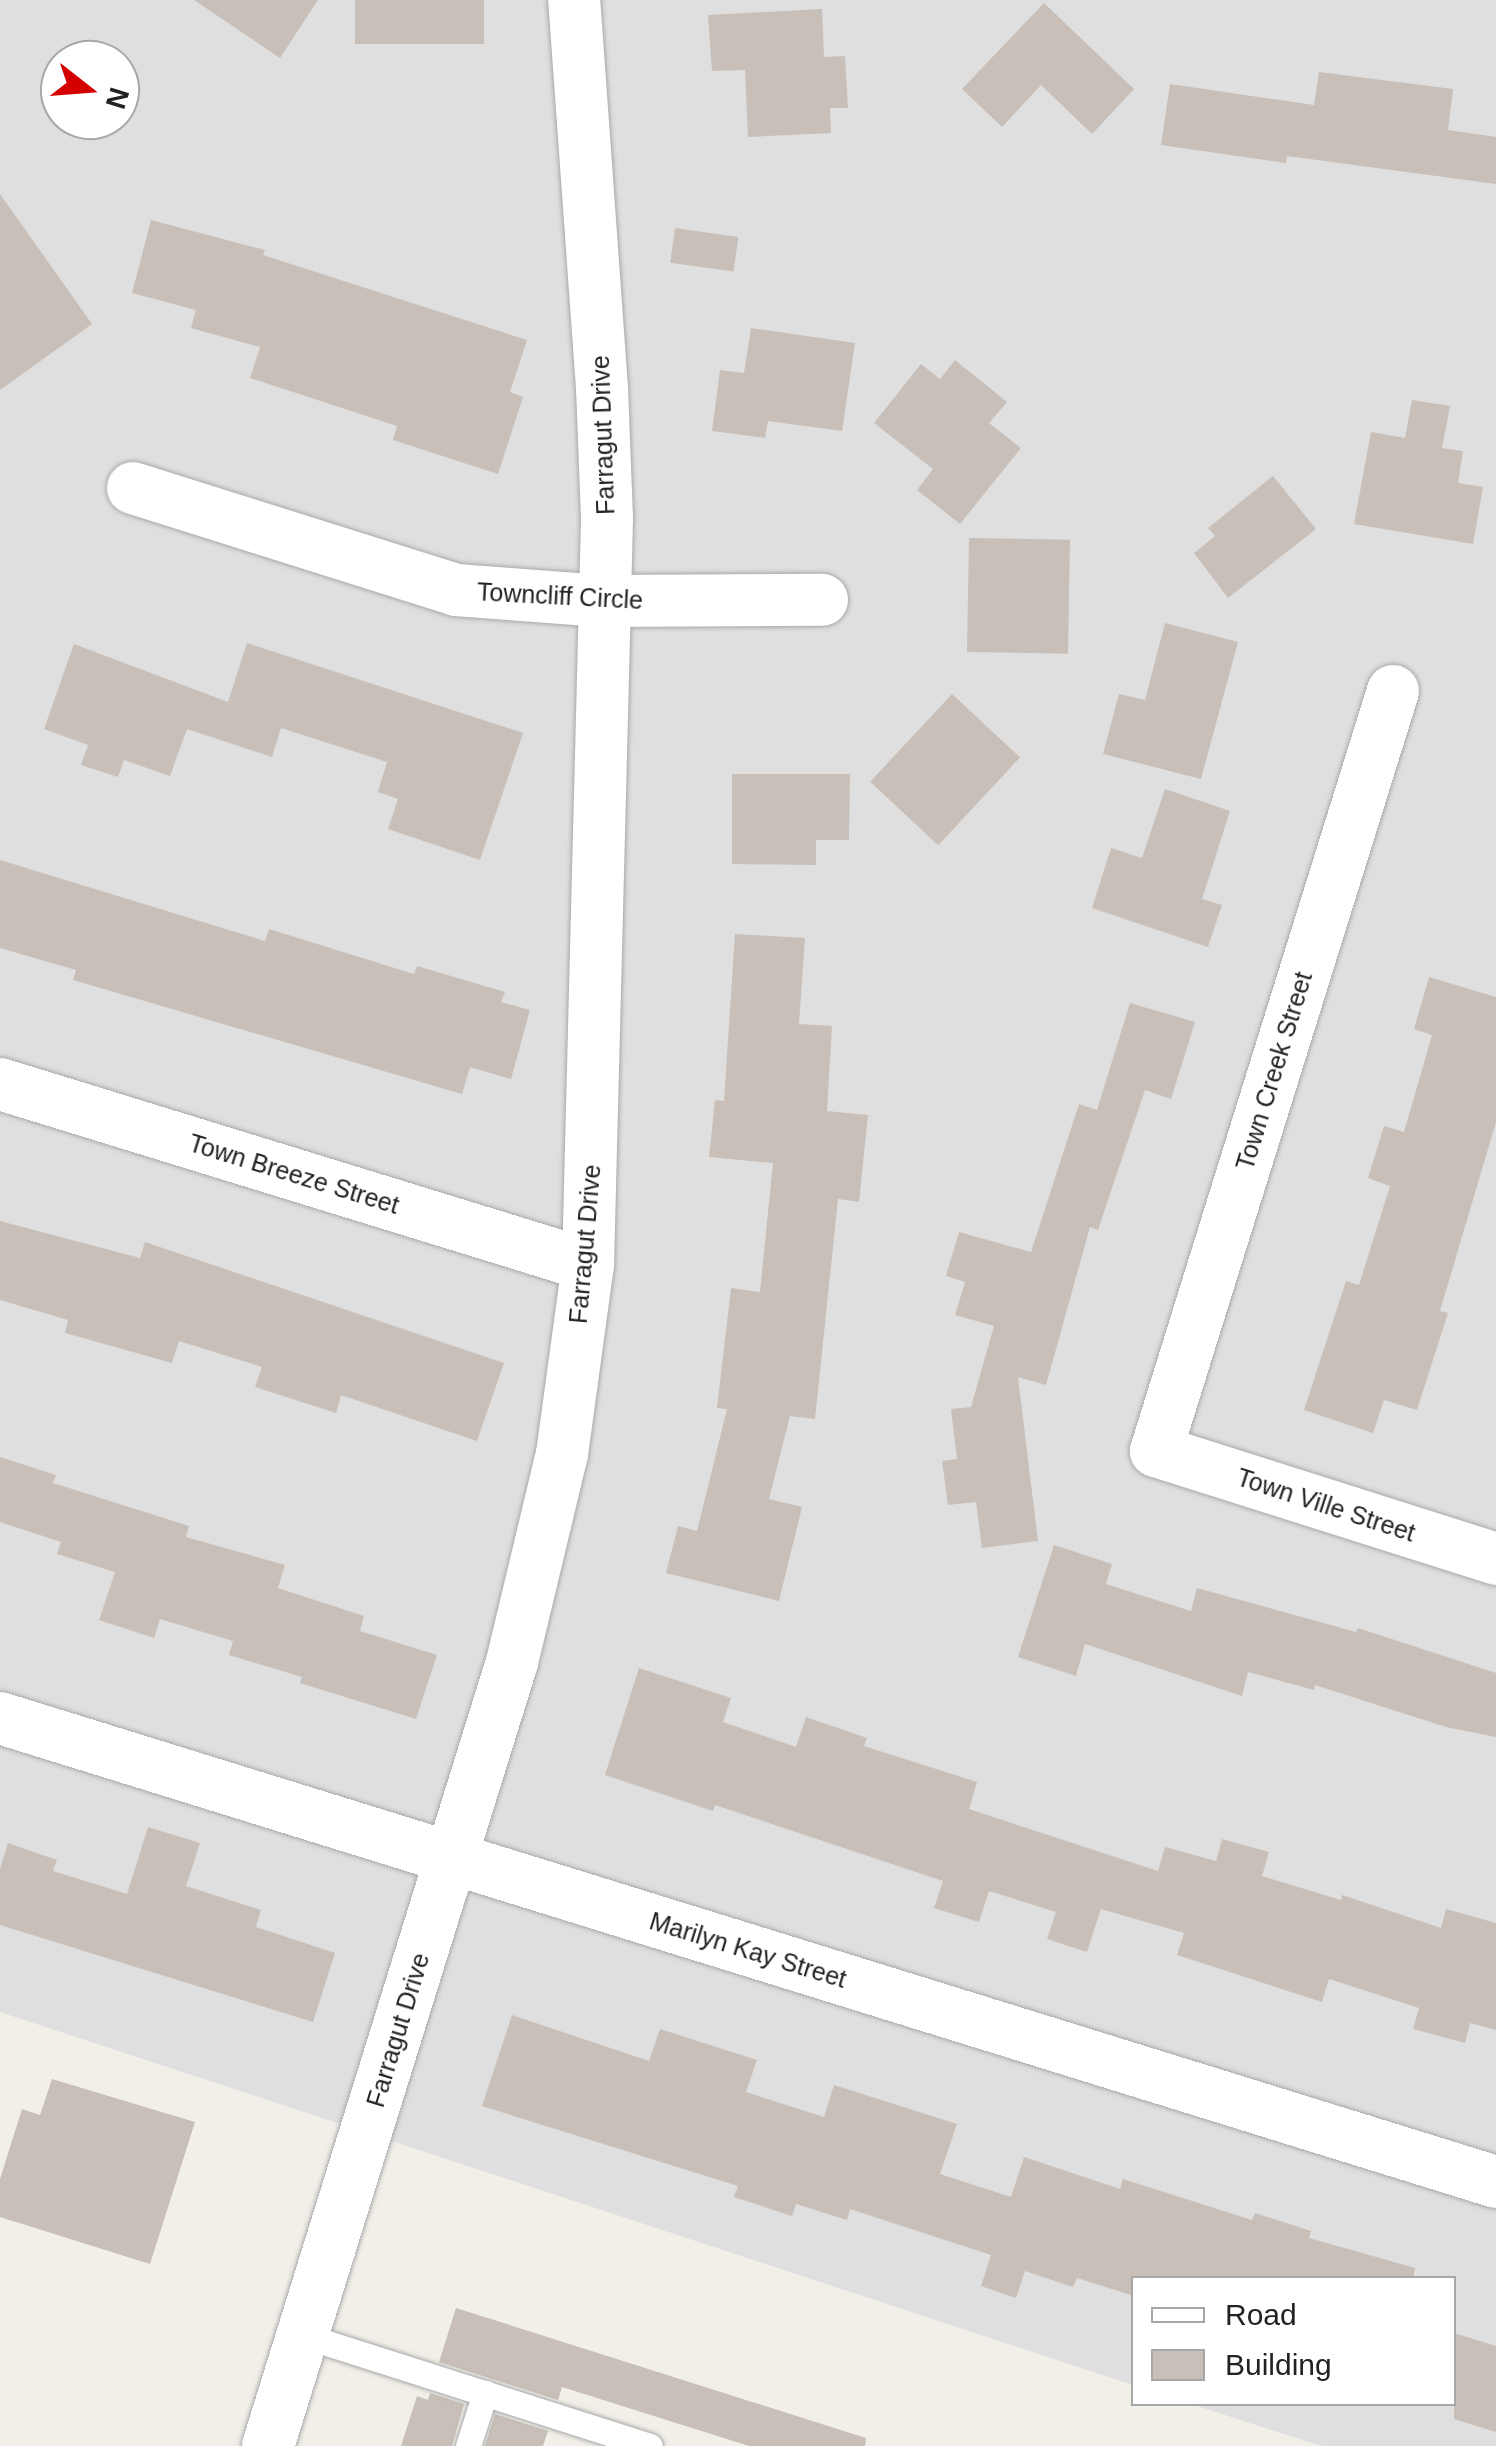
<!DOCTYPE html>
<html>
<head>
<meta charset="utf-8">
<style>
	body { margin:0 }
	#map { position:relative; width:1496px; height:2446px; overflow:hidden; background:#f2efe9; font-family:Helvetica,sans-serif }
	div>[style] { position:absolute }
	.residential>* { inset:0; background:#e0dfdf }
	.building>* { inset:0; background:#c7bfb8; transform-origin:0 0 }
	.roads { filter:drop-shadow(0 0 2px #a9a9a9) drop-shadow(0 0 2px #a9a9a9) }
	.service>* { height:25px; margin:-12.5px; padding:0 12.5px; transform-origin:12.5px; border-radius:12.5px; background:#fff }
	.minor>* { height:52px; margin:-26px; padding:0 26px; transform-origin:26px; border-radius:26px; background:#fff }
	span { translate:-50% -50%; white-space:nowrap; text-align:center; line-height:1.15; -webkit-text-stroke:8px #fff; paint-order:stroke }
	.street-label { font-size:25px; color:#222 }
	.legend { position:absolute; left:1131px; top:2276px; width:325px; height:130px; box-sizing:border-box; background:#fff; border:2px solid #a7a7a7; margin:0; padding:12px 18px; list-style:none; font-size:30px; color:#222 }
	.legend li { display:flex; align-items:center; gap:20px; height:50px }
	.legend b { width:50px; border:2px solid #a7a7a7 }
	.north { position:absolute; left:40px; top:40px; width:100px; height:100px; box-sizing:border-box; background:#fff; border:2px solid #a7a7a7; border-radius:50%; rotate:107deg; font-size:28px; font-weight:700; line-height:40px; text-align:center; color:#222 }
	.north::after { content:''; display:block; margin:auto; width:35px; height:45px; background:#d40000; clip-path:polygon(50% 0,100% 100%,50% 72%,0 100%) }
</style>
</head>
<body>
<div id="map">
	<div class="residential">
		<i style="clip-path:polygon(evenodd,0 0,1496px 0,1496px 2446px,1321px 2446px,1191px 2404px,1454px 2404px,1454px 2278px,1134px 2278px,1133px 2385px,0 2012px,0 0,60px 60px,120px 60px,120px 120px,60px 120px,60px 60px)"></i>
	</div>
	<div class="building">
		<i style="clip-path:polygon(194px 0,318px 0,280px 58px)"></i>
		<i style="left:355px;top:0;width:129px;height:44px"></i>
		<i style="clip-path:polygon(1044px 3px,1134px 89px,1092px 134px,1041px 85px,1002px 127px,962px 89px)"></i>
		<i style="clip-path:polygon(822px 9px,824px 57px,845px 56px,848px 108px,830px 108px,831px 133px,748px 137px,745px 70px,712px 71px,708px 15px)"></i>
		<i style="clip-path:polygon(1319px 72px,1453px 89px,1448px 130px,1496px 137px,1496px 184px,1287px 156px,1286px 163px,1161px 145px,1170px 84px,1314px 105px)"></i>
		<i style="clip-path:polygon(0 194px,92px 324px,0 390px)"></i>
		<i style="clip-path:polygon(151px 220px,265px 250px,263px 255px,527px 340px,510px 392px,523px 397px,498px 474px,393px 440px,397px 426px,250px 378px,260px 347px,191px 328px,196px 310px,132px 293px)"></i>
		<i style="left:675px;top:228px;width:64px;height:35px;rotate:8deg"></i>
		<i style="clip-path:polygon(751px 328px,855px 343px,842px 431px,768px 421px,765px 438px,712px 431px,720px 370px,744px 373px)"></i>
		<i style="clip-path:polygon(955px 360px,1007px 402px,989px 423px,1021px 448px,960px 524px,917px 490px,933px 469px,874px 423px,921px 364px,940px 379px)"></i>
		<i style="clip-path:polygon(1412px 400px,1450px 406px,1442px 448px,1463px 451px,1458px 483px,1483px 487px,1473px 544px,1354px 524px,1371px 432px,1405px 438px)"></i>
		<i style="clip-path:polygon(1273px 476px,1316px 529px,1228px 598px,1194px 553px,1215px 536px,1208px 528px)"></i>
		<i style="left:969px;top:538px;width:101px;height:114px;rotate:1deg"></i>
		<i style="clip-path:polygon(1165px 623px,1238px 642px,1201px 779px,1103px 754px,1119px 694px,1145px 700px)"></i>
		<i style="clip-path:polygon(247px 643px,523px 733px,480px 860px,388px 829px,398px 799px,378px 792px,387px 762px,281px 728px,272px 757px,187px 729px,170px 776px,124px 760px,118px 777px,81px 765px,88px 745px,44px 729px,74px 644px,228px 702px)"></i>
		<i style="left:952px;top:694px;width:93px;height:120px;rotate:43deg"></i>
		<i style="clip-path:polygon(732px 774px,850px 774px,849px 840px,816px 840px,816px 865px,732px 864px)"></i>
		<i style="clip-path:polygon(1165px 789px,1230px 811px,1202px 899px,1222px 905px,1208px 947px,1092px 908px,1111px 848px,1142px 858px)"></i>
		<i style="clip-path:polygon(0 860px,265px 941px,269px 929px,414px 974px,417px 966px,505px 992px,501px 1002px,530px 1010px,511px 1079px,470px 1067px,462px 1094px,73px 980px,76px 970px,0 948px)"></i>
		<i style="clip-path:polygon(735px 934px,805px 938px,799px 1024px,832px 1026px,827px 1111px,868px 1115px,859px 1202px,838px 1199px,815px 1419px,790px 1416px,769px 1499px,802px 1507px,779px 1601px,666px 1573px,678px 1526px,697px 1531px,727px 1409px,717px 1408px,731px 1288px,760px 1292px,773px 1163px,709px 1157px,715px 1100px,724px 1101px)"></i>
		<i style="clip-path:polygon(1429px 977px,1496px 997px,1496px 1122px,1440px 1311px,1448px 1313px,1417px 1410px,1384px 1400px,1373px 1433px,1304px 1410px,1346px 1281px,1359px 1285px,1390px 1186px,1368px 1178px,1384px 1126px,1404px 1132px,1432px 1035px,1414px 1029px)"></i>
		<i style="clip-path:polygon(1130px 1003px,1195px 1022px,1171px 1099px,1145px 1090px,1098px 1230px,1090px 1227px,1046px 1385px,1018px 1377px,1038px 1541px,982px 1548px,976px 1502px,948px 1505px,942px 1461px,957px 1459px,951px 1409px,971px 1407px,994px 1326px,955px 1315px,965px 1282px,946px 1276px,959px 1232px,1031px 1252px,1079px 1104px,1097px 1110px)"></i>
		<i style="clip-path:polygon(0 1221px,140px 1258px,145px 1242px,504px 1363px,477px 1441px,341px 1395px,336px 1413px,255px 1387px,262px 1367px,179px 1341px,172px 1363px,65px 1333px,68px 1320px,0 1300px)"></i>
		<i style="clip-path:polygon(0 1457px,56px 1475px,53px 1483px,189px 1526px,186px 1537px,285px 1565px,278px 1588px,364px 1616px,360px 1631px,437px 1655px,416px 1719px,300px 1683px,302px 1677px,229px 1655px,233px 1641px,160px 1619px,154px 1638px,99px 1620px,115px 1572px,57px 1554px,61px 1542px,0 1522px)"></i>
		<i style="clip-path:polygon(1054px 1545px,1112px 1564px,1106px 1584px,1191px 1611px,1197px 1588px,1356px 1632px,1358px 1628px,1496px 1673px,1496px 1737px,1446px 1727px,1315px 1685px,1314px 1690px,1248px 1672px,1242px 1696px,1085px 1644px,1076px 1676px,1018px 1657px)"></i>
		<i style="clip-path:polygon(639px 1668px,731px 1698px,723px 1722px,796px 1747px,806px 1717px,867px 1738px,864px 1746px,977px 1782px,969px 1809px,1158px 1871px,1165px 1847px,1216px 1861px,1222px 1839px,1269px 1852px,1262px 1876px,1341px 1900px,1342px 1895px,1441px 1928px,1446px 1909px,1496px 1923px,1496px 2030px,1470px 2023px,1465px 2043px,1413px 2029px,1419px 2008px,1329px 1979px,1322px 2002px,1177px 1955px,1184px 1933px,1101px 1909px,1087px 1952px,1047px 1939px,1056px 1912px,989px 1891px,979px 1922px,934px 1908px,943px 1881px,715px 1805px,713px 1811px,605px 1775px)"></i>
		<i style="clip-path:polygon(148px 1827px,200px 1843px,186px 1886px,261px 1910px,256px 1927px,335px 1953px,313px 2022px,0 1925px,0 1869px,8px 1843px,57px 1860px,53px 1871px,127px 1894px)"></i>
		<i style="clip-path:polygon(512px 2015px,649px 2061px,660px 2029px,757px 2060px,746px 2092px,824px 2117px,834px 2085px,957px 2124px,940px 2174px,1011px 2197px,1024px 2157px,1120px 2189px,1123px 2179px,1252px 2220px,1255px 2213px,1311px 2231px,1309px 2238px,1415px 2268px,1413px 2278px,1134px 2278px,1134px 2296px,1077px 2278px,1073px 2287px,1025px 2271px,1016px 2298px,981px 2286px,991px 2255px,850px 2209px,847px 2220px,796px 2204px,792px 2216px,734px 2197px,738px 2186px,482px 2106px)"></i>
		<i style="clip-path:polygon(52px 2079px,195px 2122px,150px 2264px,0 2217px,0 2179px,22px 2109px,40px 2115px)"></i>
		<i style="clip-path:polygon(456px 2308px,866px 2438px,865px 2446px,749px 2446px,562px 2387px,558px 2400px,439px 2362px)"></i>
		<i style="clip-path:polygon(1454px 2333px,1496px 2346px,1496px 2432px,1454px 2419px)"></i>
		<i style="clip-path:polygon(430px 2393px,464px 2404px,452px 2446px,401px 2446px,417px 2396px,428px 2400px)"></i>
		<i style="clip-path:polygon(495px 2414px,548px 2431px,543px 2446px,485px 2446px)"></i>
	</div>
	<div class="roads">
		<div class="service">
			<i style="left:302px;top:2335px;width:365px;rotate:17.7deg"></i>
			<i style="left:468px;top:2446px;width:56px;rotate:-72.2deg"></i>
		</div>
		<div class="minor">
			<i style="left:133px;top:488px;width:339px;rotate:17.5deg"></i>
			<i style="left:456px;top:590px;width:147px;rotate:4.3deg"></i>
			<i style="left:603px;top:601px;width:219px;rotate:-0.3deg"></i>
			<i style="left:1393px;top:691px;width:796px;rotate:107.32deg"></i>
			<i style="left:1156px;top:1451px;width:357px;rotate:17.6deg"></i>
			<i style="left:0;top:1084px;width:615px;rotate:17.11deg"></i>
			<i style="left:0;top:1718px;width:1566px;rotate:17.23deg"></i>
			<i style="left:268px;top:2446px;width:821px;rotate:-72.71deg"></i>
			<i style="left:512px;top:1662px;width:214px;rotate:-76.5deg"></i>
			<i style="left:562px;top:1454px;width:191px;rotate:-82.2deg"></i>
			<i style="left:588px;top:1265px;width:747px;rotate:-88.54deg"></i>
			<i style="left:607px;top:518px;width:130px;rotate:-92.2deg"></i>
			<i style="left:602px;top:388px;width:389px;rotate:-94.1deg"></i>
		</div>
	</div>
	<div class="street-label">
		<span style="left:603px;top:435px;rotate:-92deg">Farragut Drive</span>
		<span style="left:560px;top:596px;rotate:3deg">Towncliff Circle</span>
		<span style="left:1274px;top:1071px;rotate:-73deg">Town Creek Street</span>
		<span style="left:294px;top:1174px;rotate:17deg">Town Breeze Street</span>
		<span style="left:585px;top:1244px;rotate:-85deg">Farragut Drive</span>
		<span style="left:1326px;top:1505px;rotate:18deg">Town Ville Street</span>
		<span style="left:748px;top:1950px;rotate:17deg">Marilyn Kay Street</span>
		<span style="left:398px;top:2030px;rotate:-73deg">Farragut Drive</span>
	</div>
	<ul class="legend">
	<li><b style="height:12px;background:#fff"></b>Road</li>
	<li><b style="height:28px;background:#c7bfb8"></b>Building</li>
	</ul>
	<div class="north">N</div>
</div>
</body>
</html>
